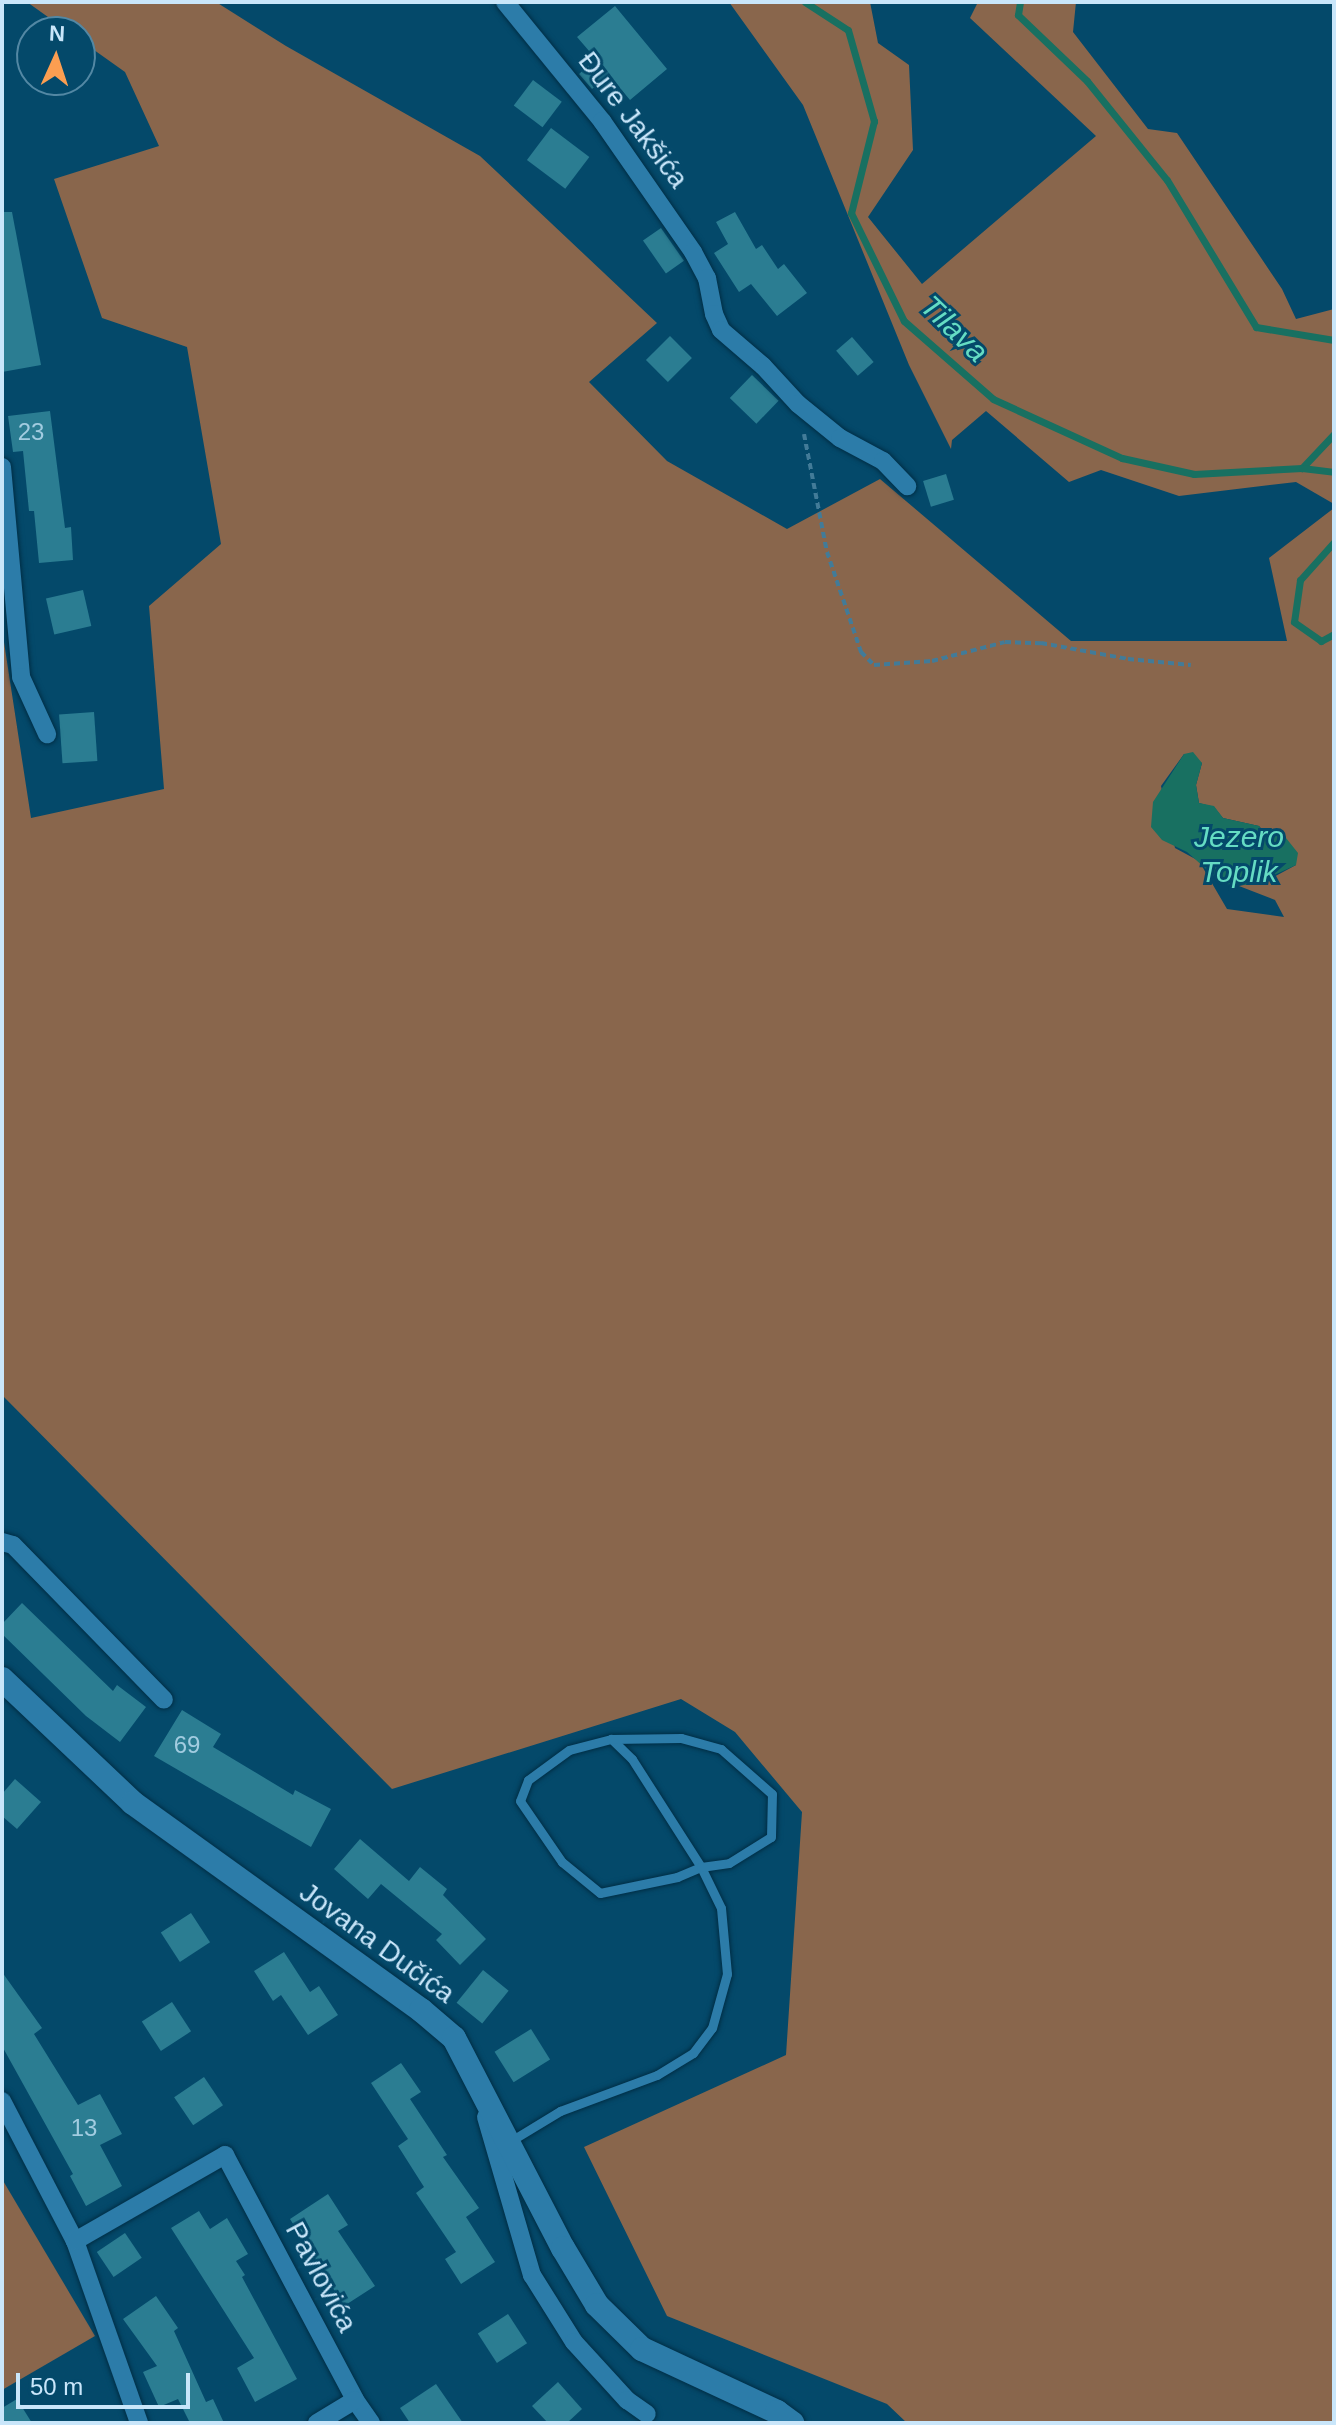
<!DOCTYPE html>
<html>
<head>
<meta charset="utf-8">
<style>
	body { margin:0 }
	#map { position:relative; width:1336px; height:2425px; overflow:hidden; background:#04496a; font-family:Arial,sans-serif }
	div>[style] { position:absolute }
	.green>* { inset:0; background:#89664c }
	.water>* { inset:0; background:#187061 }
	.stream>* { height:7px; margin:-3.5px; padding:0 3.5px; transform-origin:3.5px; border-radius:3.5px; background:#187061 }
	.building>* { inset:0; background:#2b7d92; transform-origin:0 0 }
	.path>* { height:4px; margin-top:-2px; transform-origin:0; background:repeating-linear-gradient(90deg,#427b98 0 6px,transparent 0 10px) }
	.roads { filter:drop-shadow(0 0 2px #012e45) drop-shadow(0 0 2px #012e45) }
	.lane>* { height:9px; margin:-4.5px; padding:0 4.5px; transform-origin:4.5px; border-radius:4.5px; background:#2c7ca9 }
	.street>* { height:18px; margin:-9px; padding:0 9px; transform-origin:9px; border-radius:9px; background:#2c7ca9 }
	.secondary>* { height:24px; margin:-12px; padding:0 12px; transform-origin:12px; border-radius:12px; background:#2c7ca9 }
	span { translate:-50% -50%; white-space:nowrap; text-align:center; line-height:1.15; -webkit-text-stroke:6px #04496a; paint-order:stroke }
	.number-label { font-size:24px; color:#a2cce0 }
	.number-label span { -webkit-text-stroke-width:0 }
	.street-label { font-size:28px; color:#c9e6fa }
	.water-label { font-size:30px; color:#65dcc3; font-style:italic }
	.frame { position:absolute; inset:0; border:4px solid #c9e6fa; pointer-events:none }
	.north { position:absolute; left:16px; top:16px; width:80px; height:80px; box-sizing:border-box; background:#04496a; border:2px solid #5388a4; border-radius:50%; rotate:3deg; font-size:22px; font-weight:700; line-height:32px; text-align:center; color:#c9e6fa }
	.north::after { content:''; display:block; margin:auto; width:28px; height:36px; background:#fb9e51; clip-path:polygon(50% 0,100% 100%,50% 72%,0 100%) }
	.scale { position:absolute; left:16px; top:2373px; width:174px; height:36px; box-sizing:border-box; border:4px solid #c9e6fa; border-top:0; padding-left:10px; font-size:24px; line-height:28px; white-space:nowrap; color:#c9e6fa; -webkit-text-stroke:6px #04496a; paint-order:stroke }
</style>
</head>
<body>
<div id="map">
	<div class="green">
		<i style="clip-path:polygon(evenodd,27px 2px,216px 2px,286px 46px,480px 156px,657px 323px,589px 382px,667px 461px,787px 529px,880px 479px,1071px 641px,1287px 641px,1269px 558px,1334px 508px,1334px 2423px,907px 2423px,887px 2404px,667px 2316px,584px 2147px,786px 2055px,802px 1812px,735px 1732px,681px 1699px,392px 1789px,2px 1395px,2px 629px,31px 818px,164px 789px,149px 606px,221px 544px,187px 347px,102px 318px,54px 179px,159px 146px,125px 72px,80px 40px,80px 32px,69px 32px,27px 2px,1184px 754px,1202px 763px,1196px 785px,1199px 803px,1214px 807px,1223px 818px,1259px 826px,1296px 865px,1268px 880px,1239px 886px,1275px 900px,1284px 917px,1227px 909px,1199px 861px,1175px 848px,1161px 786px,1184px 754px)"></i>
		<i style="clip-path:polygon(729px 2px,870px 2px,878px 43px,909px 65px,913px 150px,868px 217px,922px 284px,1096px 136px,970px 18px,978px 2px,1076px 2px,1073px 32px,1148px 129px,1177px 133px,1282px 289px,1296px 319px,1334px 309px,1334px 504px,1296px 482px,1179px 496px,1101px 470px,1069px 482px,986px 411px,952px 440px,951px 449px,909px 365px,803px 105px)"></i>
		<i style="clip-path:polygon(2px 2179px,95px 2336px,2px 2390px)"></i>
	</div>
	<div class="water">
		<i style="clip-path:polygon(1193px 752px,1202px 763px,1196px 785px,1199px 803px,1214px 806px,1223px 818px,1259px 826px,1265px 836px,1282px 833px,1298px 853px,1296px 865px,1253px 885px,1223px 884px,1187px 852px,1162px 840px,1151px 827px,1153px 802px,1184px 754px)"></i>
	</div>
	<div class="stream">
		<i style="left:805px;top:2px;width:51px;rotate:33.1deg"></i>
		<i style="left:848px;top:30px;width:95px;rotate:74.1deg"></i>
		<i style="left:874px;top:121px;width:95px;rotate:104deg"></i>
		<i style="left:851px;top:213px;width:120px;rotate:63.9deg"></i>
		<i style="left:904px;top:321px;width:118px;rotate:41.2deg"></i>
		<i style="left:993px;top:399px;width:142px;rotate:24.6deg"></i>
		<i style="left:1122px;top:458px;width:74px;rotate:12.5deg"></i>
		<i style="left:1194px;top:474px;width:108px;rotate:-3.2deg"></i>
		<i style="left:1020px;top:2px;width:13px;rotate:99deg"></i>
		<i style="left:1018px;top:15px;width:95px;rotate:43.7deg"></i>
		<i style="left:1087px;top:81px;width:127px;rotate:51.1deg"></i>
		<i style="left:1167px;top:180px;width:172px;rotate:58.8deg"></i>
		<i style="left:1256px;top:327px;width:79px;rotate:9.5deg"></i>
		<i style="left:1334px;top:434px;width:47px;rotate:133.3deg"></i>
		<i style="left:1302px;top:468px;width:32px;rotate:7deg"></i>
		<i style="left:1334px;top:542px;width:51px;rotate:131.8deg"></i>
		<i style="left:1300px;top:580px;width:42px;rotate:98.1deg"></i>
		<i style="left:1294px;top:622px;width:33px;rotate:35deg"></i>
		<i style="left:1321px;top:641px;width:15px;rotate:-28deg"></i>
	</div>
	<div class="building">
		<i style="clip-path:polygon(615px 6px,667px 69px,630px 100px,609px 75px,592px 89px,579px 74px,596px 59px,577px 37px)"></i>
		<i style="left:533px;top:80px;width:36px;height:32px;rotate:37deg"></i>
		<i style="left:551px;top:128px;width:48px;height:40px;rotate:37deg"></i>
		<i style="clip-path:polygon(2px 212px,12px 212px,41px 365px,2px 372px)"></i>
		<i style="clip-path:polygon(735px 212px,756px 249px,762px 245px,778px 269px,784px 264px,807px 293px,777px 316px,751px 284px,739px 292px,714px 253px,728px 244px,716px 222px)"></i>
		<i style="left:661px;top:228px;width:40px;height:22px;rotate:55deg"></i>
		<i style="left:670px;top:336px;width:31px;height:34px;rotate:45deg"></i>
		<i style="left:852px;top:337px;width:33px;height:21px;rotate:49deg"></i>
		<i style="left:752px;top:375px;width:37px;height:32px;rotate:44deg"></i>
		<i style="clip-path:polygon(50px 411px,65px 528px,71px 527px,73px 560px,39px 563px,34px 511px,29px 511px,23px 451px,13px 452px,8px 416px)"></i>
		<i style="left:946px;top:474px;width:27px;height:24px;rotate:73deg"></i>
		<i style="left:83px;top:590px;width:37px;height:38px;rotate:77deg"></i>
		<i style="left:94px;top:712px;width:49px;height:35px;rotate:86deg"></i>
		<i style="clip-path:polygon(22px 1603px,113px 1691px,117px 1685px,146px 1707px,120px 1742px,86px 1716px,2px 1634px,2px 1624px)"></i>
		<i style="clip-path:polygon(182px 1710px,221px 1734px,213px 1747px,293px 1795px,295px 1790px,331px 1809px,311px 1847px,154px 1756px)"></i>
		<i style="clip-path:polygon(15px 1779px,41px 1802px,17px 1829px,2px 1816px,2px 1794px)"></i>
		<i style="clip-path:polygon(360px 1839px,409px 1881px,420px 1867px,447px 1889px,443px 1895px,486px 1939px,460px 1965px,436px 1940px,442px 1934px,381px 1884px,368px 1899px,334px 1869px)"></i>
		<i style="left:191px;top:1913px;width:35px;height:36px;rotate:57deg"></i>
		<i style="clip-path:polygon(284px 1952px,310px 1992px,319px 1986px,338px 2015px,308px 2035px,281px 1995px,273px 2001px,254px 1971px)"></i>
		<i style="left:483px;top:1970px;width:33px;height:42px;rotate:39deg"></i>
		<i style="clip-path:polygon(2px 1972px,42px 2028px,34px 2034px,78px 2105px,100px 2094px,122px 2134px,100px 2145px,122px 2186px,86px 2206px,70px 2176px,73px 2174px,2px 2046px)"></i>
		<i style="left:172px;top:2002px;width:35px;height:36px;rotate:57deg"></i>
		<i style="left:531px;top:2029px;width:36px;height:43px;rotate:58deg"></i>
		<i style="clip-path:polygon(401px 2063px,421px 2092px,410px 2099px,447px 2155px,443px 2157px,479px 2208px,466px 2217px,495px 2262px,461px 2284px,445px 2259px,456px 2252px,416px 2193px,424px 2187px,398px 2146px,408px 2139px,371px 2083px)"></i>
		<i style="left:204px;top:2077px;width:34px;height:36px;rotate:56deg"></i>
		<i style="clip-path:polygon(328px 2194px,348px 2225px,338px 2231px,375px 2286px,344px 2306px,290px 2219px)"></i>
		<i style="clip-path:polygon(199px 2211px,210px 2229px,227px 2218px,248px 2254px,236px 2261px,245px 2275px,242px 2277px,297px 2379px,255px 2402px,237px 2368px,254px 2358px,171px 2228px)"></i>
		<i style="left:125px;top:2233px;width:30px;height:34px;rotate:56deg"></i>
		<i style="clip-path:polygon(156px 2296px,178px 2328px,174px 2331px,206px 2402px,213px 2399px,224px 2423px,190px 2423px,178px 2399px,159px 2407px,143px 2372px,157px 2366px,123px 2319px)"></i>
		<i style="left:508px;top:2314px;width:35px;height:36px;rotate:57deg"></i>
		<i style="clip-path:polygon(558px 2382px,582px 2409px,567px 2423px,548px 2423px,532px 2406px)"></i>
		<i style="clip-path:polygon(436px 2384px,463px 2423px,410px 2423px,400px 2408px)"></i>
		<i style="clip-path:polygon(17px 2399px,32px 2423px,2px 2423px,2px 2408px)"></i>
	</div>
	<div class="path">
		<i style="left:804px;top:434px;width:120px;rotate:79deg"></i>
		<i style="left:827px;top:552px;width:106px;rotate:71.2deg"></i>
		<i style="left:861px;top:652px;width:18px;rotate:45deg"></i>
		<i style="left:874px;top:665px;width:58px;rotate:-3.9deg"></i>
		<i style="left:932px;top:661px;width:75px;rotate:-14.6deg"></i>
		<i style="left:1005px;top:642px;width:36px;rotate:2deg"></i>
		<i style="left:1041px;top:643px;width:88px;rotate:10.4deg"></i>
		<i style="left:1128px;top:659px;width:63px;rotate:5.4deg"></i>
	</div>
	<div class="roads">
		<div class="lane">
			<i style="left:509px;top:2142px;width:60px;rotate:-31.3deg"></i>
			<i style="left:560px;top:2111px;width:103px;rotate:-20.4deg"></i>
			<i style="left:657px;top:2075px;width:42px;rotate:-31.4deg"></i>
			<i style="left:693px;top:2053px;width:31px;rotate:-53deg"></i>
			<i style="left:712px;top:2028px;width:56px;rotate:-74.5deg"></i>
			<i style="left:727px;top:1974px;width:66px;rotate:-95.2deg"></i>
			<i style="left:721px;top:1908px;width:46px;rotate:-116deg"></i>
			<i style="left:701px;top:1867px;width:128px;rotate:-122.6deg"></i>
			<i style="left:632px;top:1759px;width:29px;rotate:-136deg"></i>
			<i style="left:611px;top:1739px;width:43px;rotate:165.3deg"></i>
			<i style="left:569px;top:1750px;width:51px;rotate:143.8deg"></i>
			<i style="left:528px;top:1780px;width:22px;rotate:111deg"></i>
			<i style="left:520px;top:1801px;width:74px;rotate:55.5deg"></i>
			<i style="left:562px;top:1862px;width:49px;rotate:39.2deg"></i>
			<i style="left:600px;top:1893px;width:79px;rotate:-11.7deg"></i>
			<i style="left:677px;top:1877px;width:26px;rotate:-23deg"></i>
			<i style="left:701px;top:1867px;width:28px;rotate:-8deg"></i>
			<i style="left:729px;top:1863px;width:49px;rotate:-31.8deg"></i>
			<i style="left:771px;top:1837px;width:43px;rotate:-88.7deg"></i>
			<i style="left:772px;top:1794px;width:68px;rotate:-138.6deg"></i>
			<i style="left:721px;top:1749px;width:41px;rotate:-164.6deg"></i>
			<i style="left:681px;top:1738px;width:70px;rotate:179.2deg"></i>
		</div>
		<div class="street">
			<i style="left:505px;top:2px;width:154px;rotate:50.8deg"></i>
			<i style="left:602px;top:121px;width:160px;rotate:55.2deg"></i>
			<i style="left:693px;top:252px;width:30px;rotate:62deg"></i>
			<i style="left:707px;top:278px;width:37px;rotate:79deg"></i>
			<i style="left:714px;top:314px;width:17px;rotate:66deg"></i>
			<i style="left:721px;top:330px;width:55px;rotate:40.6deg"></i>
			<i style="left:763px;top:366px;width:52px;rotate:47.4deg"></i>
			<i style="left:798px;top:404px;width:54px;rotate:39deg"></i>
			<i style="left:840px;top:438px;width:49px;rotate:28.1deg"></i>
			<i style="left:883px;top:461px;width:35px;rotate:46deg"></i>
			<i style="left:2px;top:467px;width:211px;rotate:84.8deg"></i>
			<i style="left:21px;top:677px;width:63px;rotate:65.5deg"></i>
			<i style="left:2px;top:1542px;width:11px;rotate:15deg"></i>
			<i style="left:13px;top:1545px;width:216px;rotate:45.7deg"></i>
			<i style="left:2px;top:2101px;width:158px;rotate:62.5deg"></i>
			<i style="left:75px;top:2241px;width:193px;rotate:70.6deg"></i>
			<i style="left:486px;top:2117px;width:165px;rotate:73.8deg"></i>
			<i style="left:532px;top:2275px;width:79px;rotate:57.9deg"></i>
			<i style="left:574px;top:2342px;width:79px;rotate:47.6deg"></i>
			<i style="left:627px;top:2400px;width:24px;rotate:35deg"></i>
			<i style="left:75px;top:2241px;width:173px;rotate:-29.8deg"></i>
			<i style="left:225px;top:2155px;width:277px;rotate:62deg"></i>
			<i style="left:355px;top:2400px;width:28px;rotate:55deg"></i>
			<i style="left:317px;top:2423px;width:44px;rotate:-31.2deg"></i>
		</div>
		<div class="secondary">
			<i style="left:2px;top:1679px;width:180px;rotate:43.4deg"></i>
			<i style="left:133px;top:1803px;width:355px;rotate:35.7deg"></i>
			<i style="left:421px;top:2010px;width:43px;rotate:40.3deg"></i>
			<i style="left:454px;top:2038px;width:237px;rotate:62.6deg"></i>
			<i style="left:563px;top:2248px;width:66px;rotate:59.2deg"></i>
			<i style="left:597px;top:2305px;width:63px;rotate:44.4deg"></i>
			<i style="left:642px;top:2349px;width:149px;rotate:25deg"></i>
			<i style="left:777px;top:2412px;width:19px;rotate:36deg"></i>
		</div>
	</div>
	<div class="number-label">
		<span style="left:31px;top:432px">23</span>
		<span style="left:187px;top:1745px">69</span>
		<span style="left:84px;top:2128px">13</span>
	</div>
	<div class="street-label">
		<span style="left:633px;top:120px;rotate:53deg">Đure Jakšića</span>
		<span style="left:377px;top:1943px;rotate:36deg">Jovana Dučića</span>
		<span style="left:321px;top:2277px;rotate:62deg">Pavlovića</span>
	</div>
	<div class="water-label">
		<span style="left:954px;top:329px;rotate:44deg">Tilava</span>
		<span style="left:1239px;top:854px">Jezero<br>Toplik</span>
	</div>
	<div class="frame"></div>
	<div class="north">N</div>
	<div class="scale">50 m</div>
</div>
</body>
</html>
